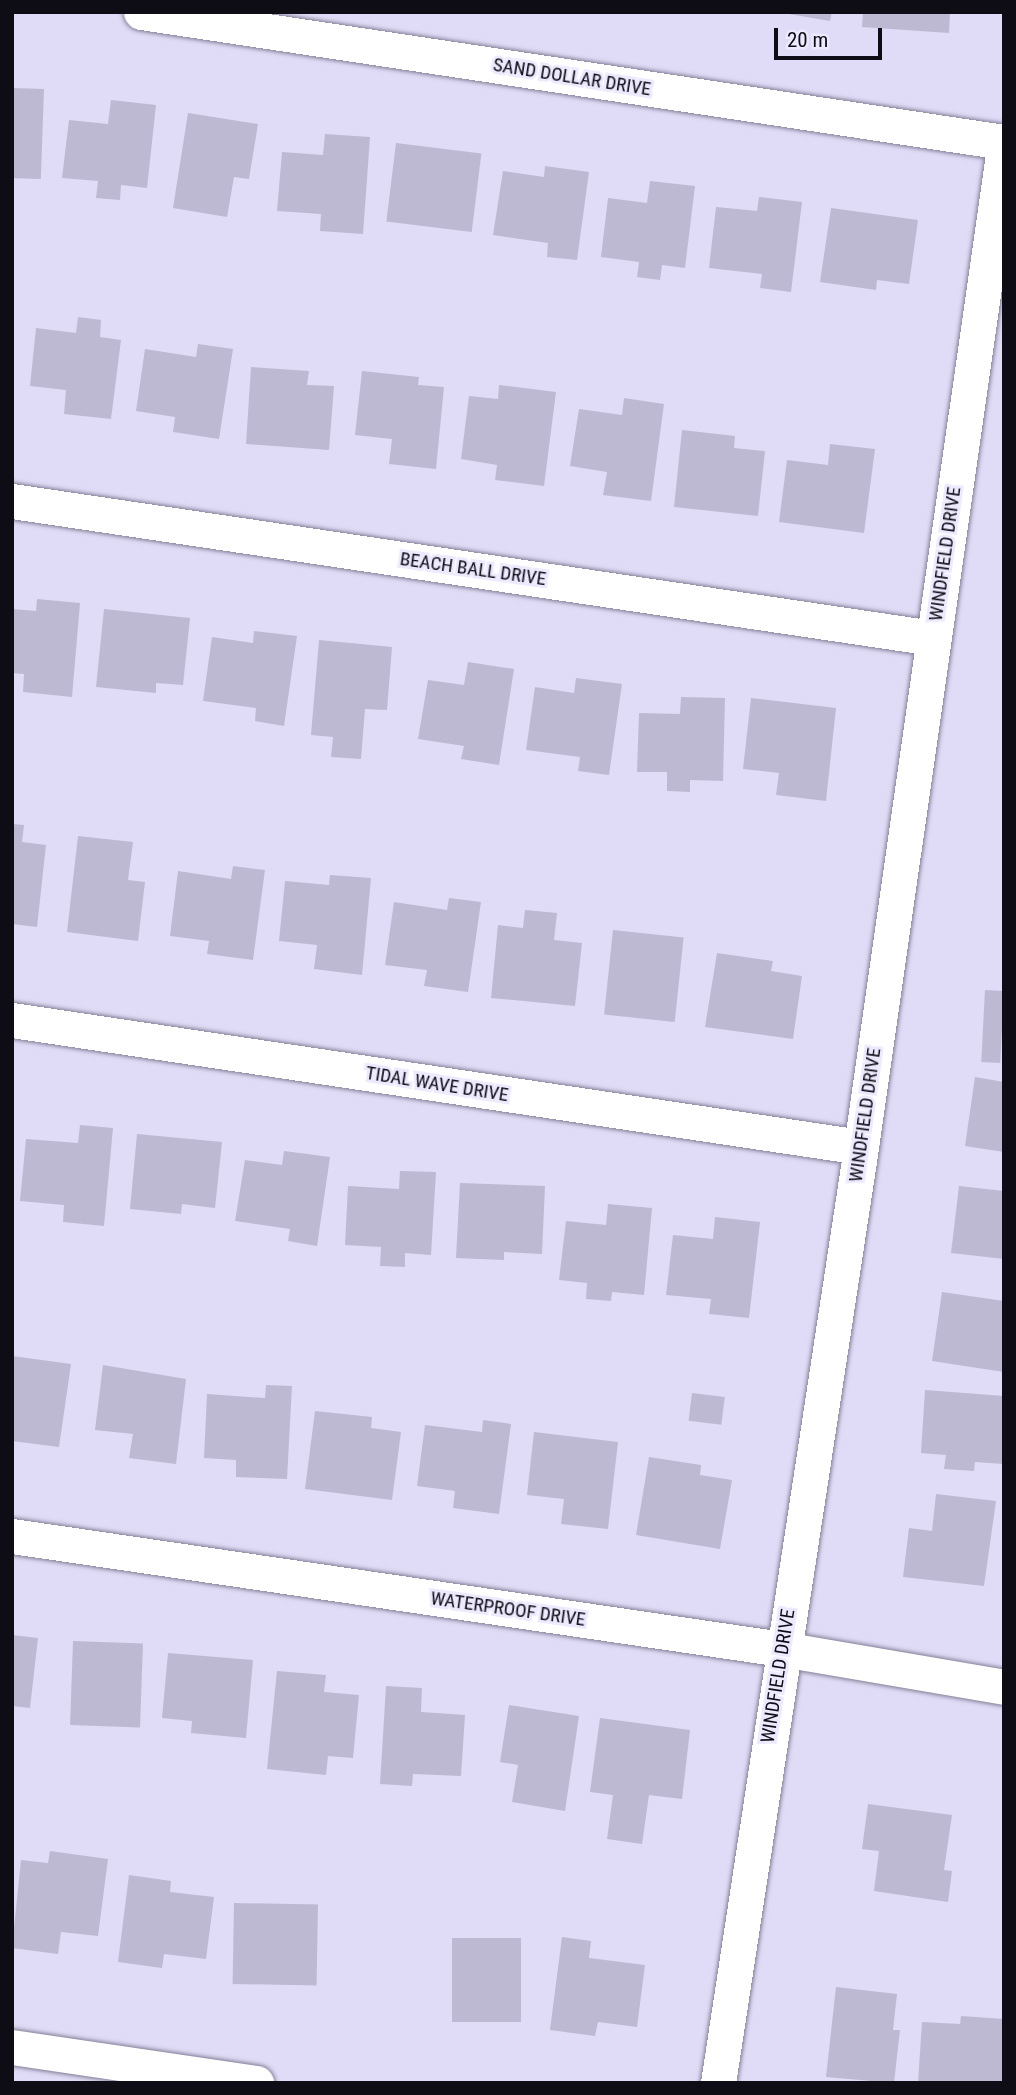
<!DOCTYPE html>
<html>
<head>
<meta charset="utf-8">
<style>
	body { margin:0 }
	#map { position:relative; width:1016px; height:2095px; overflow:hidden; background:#e0dbf6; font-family:"Roboto Condensed",sans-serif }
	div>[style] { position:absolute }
	.building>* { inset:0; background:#bdb9d3; transform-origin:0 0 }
	.roads { filter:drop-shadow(0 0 2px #848098) drop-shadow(0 0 2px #848098) }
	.street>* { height:35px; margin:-17.5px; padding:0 17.5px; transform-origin:17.5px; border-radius:17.5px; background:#fff }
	span { translate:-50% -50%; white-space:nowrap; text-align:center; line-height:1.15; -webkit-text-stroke:6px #ede9ff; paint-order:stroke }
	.street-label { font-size:19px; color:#0e0d15 }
	.frame { position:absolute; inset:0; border:14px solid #0e0d15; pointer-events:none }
	.scale { position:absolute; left:774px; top:28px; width:108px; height:32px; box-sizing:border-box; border:4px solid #0e0d15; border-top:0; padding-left:9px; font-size:21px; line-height:24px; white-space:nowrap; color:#0e0d15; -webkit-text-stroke:5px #ede9ff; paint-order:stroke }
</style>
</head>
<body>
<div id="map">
	<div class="building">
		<i style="clip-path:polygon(777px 12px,832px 12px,830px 21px)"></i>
		<i style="clip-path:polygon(863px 12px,950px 12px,949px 33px,862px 27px)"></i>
		<i style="left:12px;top:88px;width:32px;height:90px;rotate:2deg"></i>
		<i style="clip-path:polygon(111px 100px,156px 105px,147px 188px,121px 185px,120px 200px,96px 198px,98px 181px,62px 178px,69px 120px,108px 124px)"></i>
		<i style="clip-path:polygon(188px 113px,258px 124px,249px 179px,234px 177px,227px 217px,173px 208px)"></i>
		<i style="clip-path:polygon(325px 134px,370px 137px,363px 234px,320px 231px,321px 214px,277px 211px,282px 152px,323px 155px)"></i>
		<i style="left:396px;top:143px;width:86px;height:79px;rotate:7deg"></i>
		<i style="clip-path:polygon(545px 166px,589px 172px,577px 260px,547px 257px,548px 243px,493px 235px,503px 171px,544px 177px)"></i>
		<i style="clip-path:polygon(650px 181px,695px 186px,685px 268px,662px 265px,660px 280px,637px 277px,639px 262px,601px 257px,608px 198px,647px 203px)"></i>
		<i style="clip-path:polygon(759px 197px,802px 202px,791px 292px,760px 288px,762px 274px,709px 268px,716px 207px,757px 211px)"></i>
		<i style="clip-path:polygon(831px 208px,918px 220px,909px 284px,877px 280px,876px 290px,820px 282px)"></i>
		<i style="clip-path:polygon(78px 317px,101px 320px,100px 337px,121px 340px,111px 419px,64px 414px,66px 390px,30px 386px,36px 328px,76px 333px)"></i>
		<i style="clip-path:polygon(198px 344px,233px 349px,219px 439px,173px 432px,175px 417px,136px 411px,145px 349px,196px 357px)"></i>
		<i style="clip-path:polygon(251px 367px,309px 371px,307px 385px,334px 386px,329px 450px,246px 444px)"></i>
		<i style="clip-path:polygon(362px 371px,419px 377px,418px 385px,444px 387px,436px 469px,389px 464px,392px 439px,355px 435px)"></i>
		<i style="clip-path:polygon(499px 385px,556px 392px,544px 486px,495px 480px,497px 465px,461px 459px,469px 396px,498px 399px)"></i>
		<i style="clip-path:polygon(624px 398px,664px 404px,651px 501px,603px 495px,607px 472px,570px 466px,579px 409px,622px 415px)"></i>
		<i style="clip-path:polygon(682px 430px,735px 436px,734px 448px,765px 451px,758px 516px,674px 507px)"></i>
		<i style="clip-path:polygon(830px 444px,875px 449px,864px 533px,779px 522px,787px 460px,828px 465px)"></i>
		<i style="clip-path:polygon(37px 599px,80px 603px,72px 697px,23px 692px,24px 674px,12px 673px,12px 609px,36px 611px)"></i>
		<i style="clip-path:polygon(104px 609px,190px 618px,183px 685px,156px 683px,156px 693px,96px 687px)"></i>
		<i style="clip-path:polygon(254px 631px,297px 636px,284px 726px,255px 721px,256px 708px,203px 701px,212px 637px,253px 643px)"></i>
		<i style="clip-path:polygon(319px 640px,392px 647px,387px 710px,365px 709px,361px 759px,331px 757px,333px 737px,311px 735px)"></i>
		<i style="clip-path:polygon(468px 662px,514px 669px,499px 765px,461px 759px,464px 746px,418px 739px,428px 680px,464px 685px)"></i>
		<i style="clip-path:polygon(576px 678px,622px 684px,609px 775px,578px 771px,580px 757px,526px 750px,535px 687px,574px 693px)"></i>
		<i style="clip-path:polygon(681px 697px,725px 698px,723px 781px,690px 780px,690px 792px,667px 791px,667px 772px,637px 772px,639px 713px,680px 714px)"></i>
		<i style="clip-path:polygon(751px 698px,836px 708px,826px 801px,776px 795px,779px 773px,743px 769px)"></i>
		<i style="clip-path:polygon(12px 824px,24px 825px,22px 842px,46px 845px,37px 927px,12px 924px)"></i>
		<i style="clip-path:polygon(78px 836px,133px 842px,128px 880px,145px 882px,138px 941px,67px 932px)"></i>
		<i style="clip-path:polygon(233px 866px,265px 870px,253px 960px,207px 954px,209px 941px,170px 936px,178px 871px,231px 879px)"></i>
		<i style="clip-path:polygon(330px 875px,371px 878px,362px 975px,314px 969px,317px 945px,279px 941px,285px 881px,329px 885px)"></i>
		<i style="clip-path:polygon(449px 898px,481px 902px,468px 992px,424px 986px,427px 970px,385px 965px,394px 902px,447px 910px)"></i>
		<i style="clip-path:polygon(525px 910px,557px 913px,554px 940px,582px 943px,575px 1006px,491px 998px,498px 925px,523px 928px)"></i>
		<i style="left:613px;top:930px;width:71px;height:85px;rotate:6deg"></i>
		<i style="clip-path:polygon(717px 953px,773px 961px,771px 971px,802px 976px,793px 1039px,705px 1027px)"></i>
		<i style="left:985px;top:990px;width:19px;height:72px;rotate:3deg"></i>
		<i style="clip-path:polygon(975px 1077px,1004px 1082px,1004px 1152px,965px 1146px)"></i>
		<i style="clip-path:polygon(80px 1125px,113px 1128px,104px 1226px,63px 1222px,64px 1205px,20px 1201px,26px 1139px,78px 1143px)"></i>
		<i style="clip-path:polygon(137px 1134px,222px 1142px,215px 1208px,182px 1204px,181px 1214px,130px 1209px)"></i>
		<i style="clip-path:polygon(284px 1151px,330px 1157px,317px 1246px,288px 1241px,290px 1229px,235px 1221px,245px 1160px,282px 1165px)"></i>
		<i style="clip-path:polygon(400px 1171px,436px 1172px,431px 1255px,405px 1253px,405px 1267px,380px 1266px,381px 1247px,345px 1245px,348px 1186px,399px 1189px)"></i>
		<i style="clip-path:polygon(460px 1183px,545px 1186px,542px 1254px,504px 1252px,504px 1260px,456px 1258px)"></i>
		<i style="clip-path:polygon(959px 1186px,1004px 1191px,1004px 1259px,951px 1253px)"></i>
		<i style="clip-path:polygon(608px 1204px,652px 1208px,644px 1295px,612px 1292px,611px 1301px,586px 1299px,587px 1283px,559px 1280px,566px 1221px,606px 1225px)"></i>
		<i style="clip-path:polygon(715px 1217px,760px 1222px,749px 1318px,709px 1314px,711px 1299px,666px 1295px,673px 1235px,713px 1239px)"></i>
		<i style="clip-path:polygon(942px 1292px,1004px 1301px,1004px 1372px,932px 1361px)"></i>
		<i style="clip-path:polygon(12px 1356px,71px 1364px,59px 1447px,12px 1441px)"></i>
		<i style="clip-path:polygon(103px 1365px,186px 1379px,176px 1464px,129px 1458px,133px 1434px,95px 1430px)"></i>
		<i style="clip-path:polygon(266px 1385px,292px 1386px,287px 1479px,236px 1477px,236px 1460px,204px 1458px,207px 1394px,265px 1398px)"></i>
		<i style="clip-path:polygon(925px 1390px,1004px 1396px,1004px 1464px,975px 1462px,974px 1471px,944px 1469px,946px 1455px,921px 1453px)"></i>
		<i style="left:692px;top:1393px;width:33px;height:28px;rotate:7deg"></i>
		<i style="clip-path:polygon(315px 1411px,372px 1417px,371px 1428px,401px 1432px,392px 1500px,305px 1489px)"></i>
		<i style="clip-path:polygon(483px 1420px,511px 1424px,499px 1514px,453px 1508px,455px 1491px,417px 1486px,425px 1425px,482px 1432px)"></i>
		<i style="clip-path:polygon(534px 1432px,618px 1442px,608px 1529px,561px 1524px,564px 1499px,527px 1495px)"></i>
		<i style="clip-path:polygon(649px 1457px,701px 1465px,700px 1475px,732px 1480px,720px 1549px,636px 1535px)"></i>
		<i style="clip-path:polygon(936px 1494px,996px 1501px,984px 1586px,903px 1577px,909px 1528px,932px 1531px)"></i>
		<i style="clip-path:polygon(12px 1635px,38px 1638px,30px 1708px,12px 1706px)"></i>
		<i style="left:73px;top:1641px;width:70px;height:84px;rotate:2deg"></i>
		<i style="clip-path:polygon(168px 1653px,253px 1660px,246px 1738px,191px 1733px,192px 1721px,162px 1718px)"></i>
		<i style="clip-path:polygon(277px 1671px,326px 1675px,324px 1692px,359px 1695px,353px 1758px,328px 1756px,326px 1775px,267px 1769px)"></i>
		<i style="clip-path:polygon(386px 1686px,422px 1688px,421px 1712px,465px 1715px,461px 1776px,413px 1774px,412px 1786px,380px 1784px)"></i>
		<i style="clip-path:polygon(509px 1705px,579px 1716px,565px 1811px,512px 1802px,518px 1765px,500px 1762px)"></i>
		<i style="clip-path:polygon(600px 1718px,690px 1730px,682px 1799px,649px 1795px,642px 1844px,607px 1839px,613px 1795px,590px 1792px)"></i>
		<i style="clip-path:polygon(868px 1804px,952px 1815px,944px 1870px,952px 1871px,948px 1902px,874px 1891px,879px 1851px,862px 1849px)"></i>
		<i style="clip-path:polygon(50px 1851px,108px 1859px,98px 1936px,61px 1932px,58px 1954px,12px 1948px,21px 1860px,48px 1863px)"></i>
		<i style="clip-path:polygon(129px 1875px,171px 1881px,170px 1892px,214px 1897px,206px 1959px,164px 1954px,162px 1968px,118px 1962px)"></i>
		<i style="left:234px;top:1903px;width:84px;height:81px;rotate:1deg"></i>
		<i style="clip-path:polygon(562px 1937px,591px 1941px,589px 1958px,645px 1965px,637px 2027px,598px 2022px,595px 2036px,550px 2030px)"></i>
		<i style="left:452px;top:1938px;width:69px;height:84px"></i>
		<i style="clip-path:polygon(836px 1987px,897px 1994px,893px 2030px,900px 2030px,894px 2083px,826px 2077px)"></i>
		<i style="clip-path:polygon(961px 2016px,1004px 2019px,1004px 2083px,918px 2083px,922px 2022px,960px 2024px)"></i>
	</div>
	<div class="roads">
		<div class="street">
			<i style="left:141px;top:12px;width:873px;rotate:8.57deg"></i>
			<i style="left:12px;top:501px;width:931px;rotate:8.46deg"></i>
			<i style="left:12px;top:1020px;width:858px;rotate:8.51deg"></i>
			<i style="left:12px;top:1536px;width:778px;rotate:8.35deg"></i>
			<i style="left:782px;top:1649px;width:225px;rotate:9.7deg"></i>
			<i style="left:12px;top:2047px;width:247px;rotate:8.4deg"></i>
			<i style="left:718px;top:2083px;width:947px;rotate:-81.31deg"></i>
			<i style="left:861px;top:1147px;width:1010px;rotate:-81.86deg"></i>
		</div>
	</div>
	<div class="street-label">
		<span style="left:572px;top:77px;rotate:9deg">SAND DOLLAR DRIVE</span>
		<span style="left:945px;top:554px;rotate:-82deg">WINDFIELD DRIVE</span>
		<span style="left:473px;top:569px;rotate:8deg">BEACH BALL DRIVE</span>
		<span style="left:437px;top:1084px;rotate:9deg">TIDAL WAVE DRIVE</span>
		<span style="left:865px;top:1115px;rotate:-82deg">WINDFIELD DRIVE</span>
		<span style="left:508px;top:1609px;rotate:8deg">WATERPROOF DRIVE</span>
		<span style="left:778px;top:1676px;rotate:-81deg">WINDFIELD DRIVE</span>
	</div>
	<div class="frame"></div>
	<div class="scale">20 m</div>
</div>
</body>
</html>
